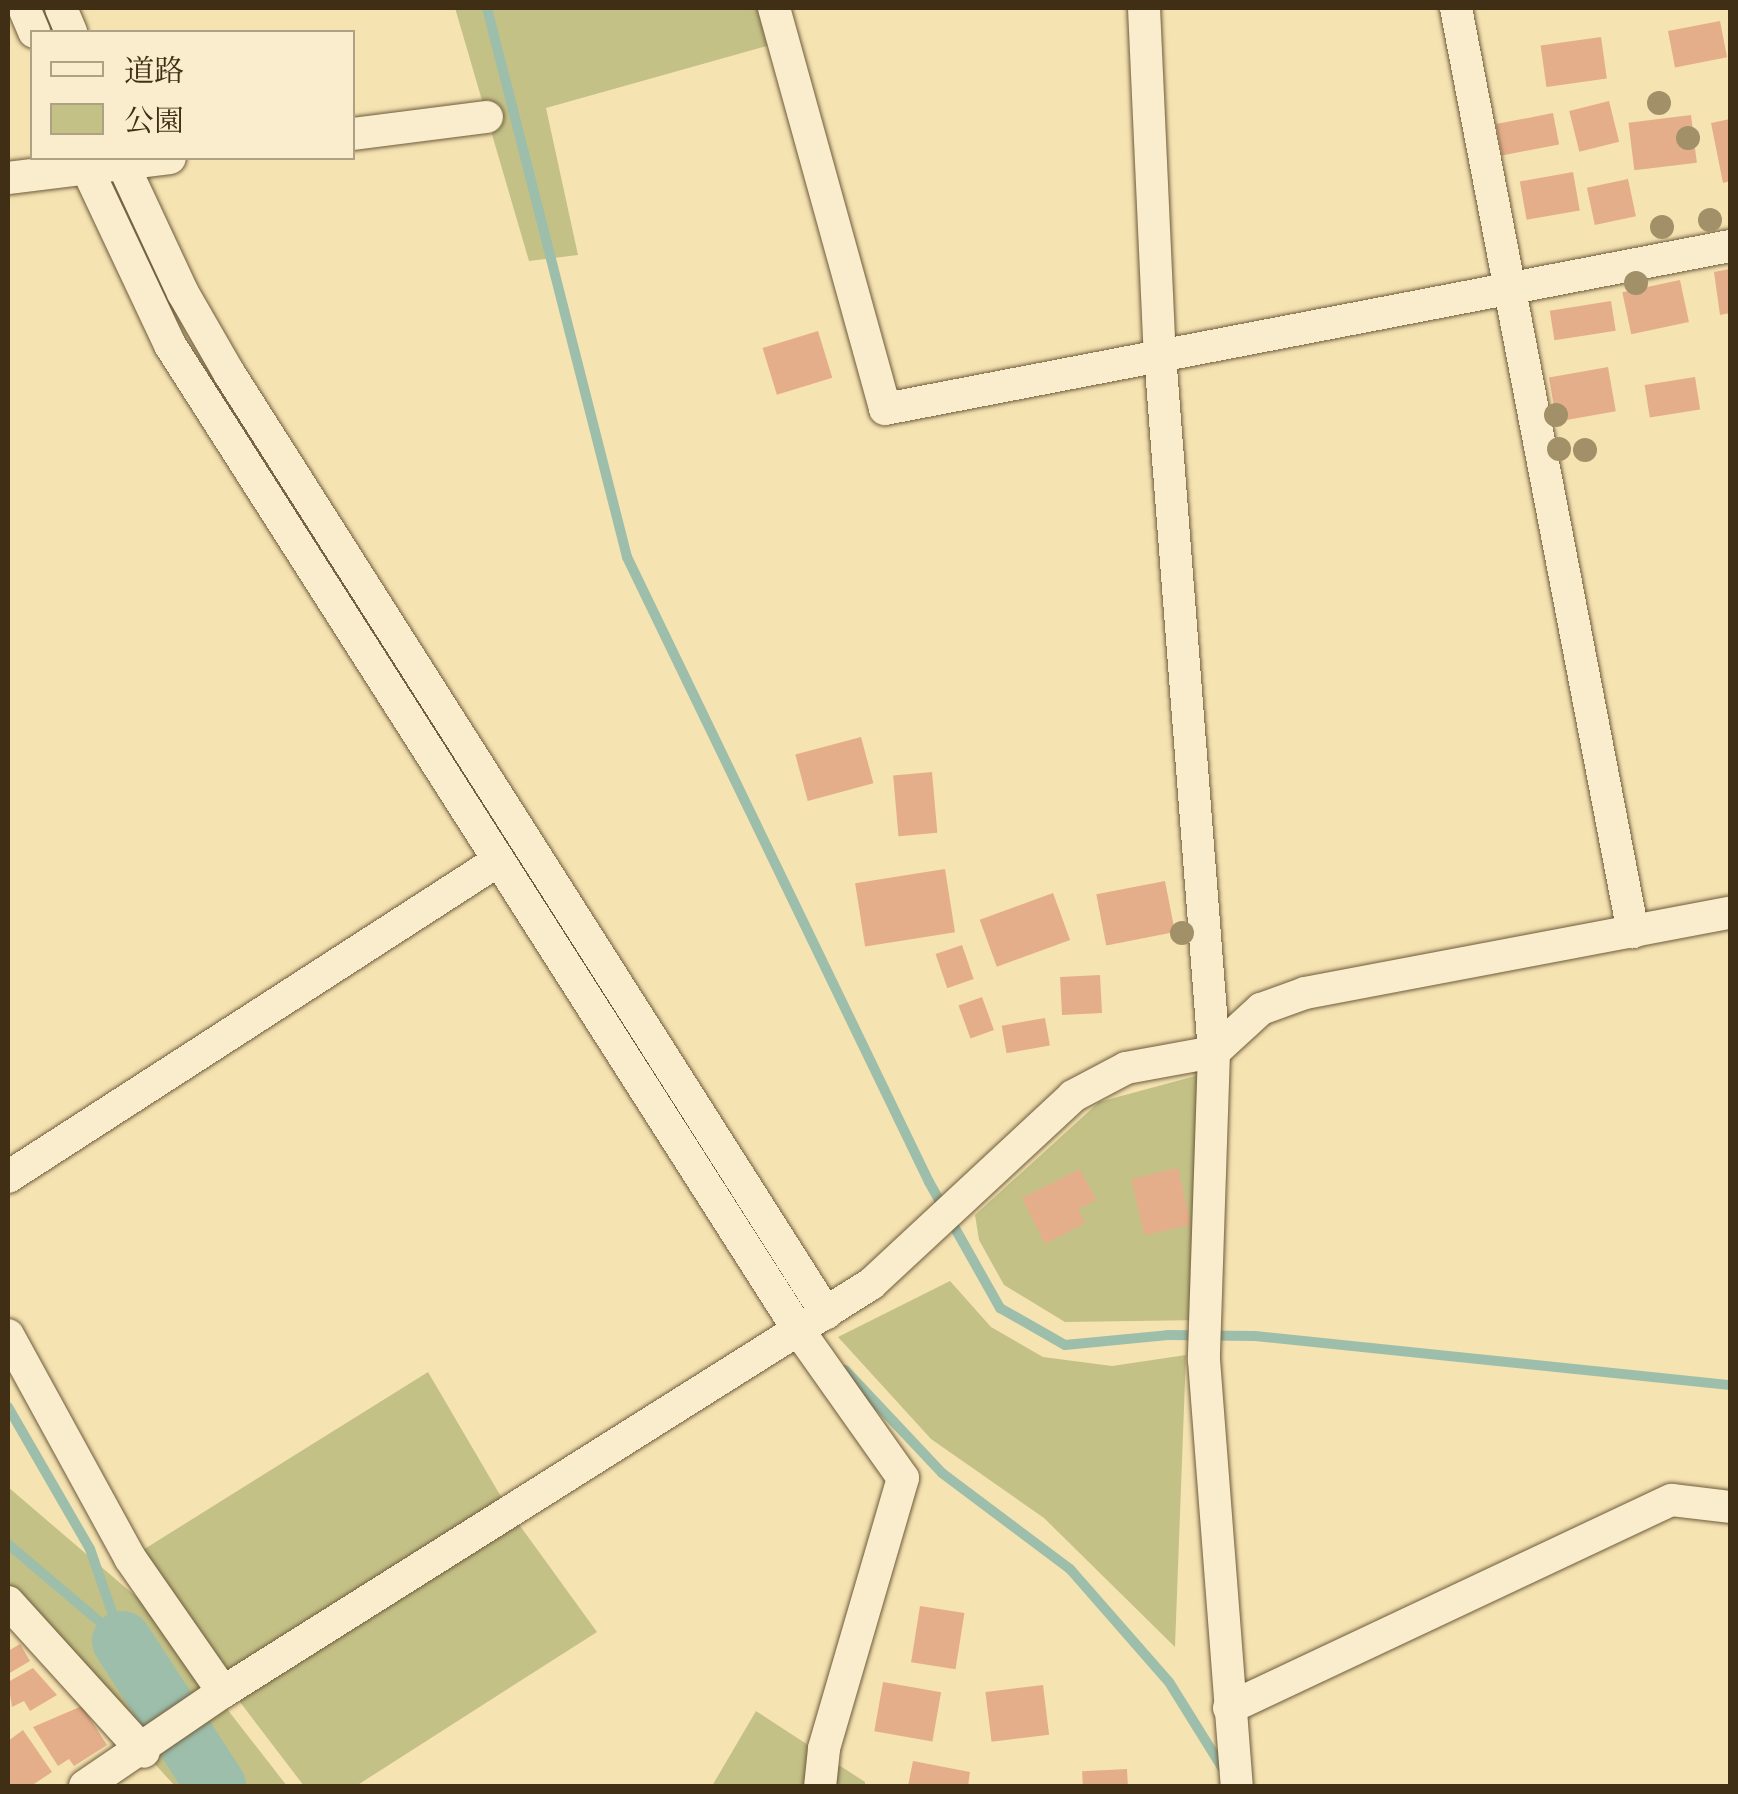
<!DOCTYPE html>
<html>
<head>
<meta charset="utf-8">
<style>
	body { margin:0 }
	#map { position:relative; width:1738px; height:1794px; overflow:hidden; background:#f6e3b2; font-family:"Gentium Book Plus","Noto Serif JP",serif }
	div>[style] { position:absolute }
	.green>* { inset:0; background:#c4c187 }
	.stream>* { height:10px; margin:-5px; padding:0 5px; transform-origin:5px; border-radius:5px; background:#9dbeaa }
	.river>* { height:60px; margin:-30px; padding:0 30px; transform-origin:30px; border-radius:30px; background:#9dbeaa }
	.building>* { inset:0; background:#e5ae8a; transform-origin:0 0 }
	.roads { filter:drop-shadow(0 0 2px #6e5c3c) drop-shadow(0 0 2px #6e5c3c) }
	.minor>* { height:32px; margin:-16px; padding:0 16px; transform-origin:16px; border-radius:16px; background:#f9edcd }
	.trees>* { width:24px; height:24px; margin:-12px; border-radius:50%; background:#a19068 }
	span { translate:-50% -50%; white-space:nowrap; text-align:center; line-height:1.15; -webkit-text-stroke:8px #f9edcd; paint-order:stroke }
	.frame { position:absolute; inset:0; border:10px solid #412f15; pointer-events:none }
	.legend { position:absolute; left:30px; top:30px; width:325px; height:130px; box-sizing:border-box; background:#f9edcd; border:2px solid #afa183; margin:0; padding:12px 18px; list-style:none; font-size:30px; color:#412f15 }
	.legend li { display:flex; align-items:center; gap:20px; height:50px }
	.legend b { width:50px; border:2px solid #afa183 }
</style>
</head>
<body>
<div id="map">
	<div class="green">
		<i style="clip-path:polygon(455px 8px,757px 8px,767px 46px,546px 108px,578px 255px,529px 261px)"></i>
		<i style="clip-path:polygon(1199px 1075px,1205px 1320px,1065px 1322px,1004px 1285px,979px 1240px,975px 1215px,1099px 1102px)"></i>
		<i style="clip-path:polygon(950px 1281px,991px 1327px,1043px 1357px,1112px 1366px,1186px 1355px,1175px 1647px,1044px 1518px,931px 1439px,838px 1337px)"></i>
		<i style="clip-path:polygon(428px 1372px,510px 1512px,597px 1632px,356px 1786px,304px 1786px,130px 1558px)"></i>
		<i style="clip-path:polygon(8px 1487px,147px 1606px,287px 1786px,175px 1786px,8px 1604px)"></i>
		<i style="clip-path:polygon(756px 1711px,865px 1782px,865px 1786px,712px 1786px)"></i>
	</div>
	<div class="stream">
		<i style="left:487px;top:8px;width:567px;rotate:75.69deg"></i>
		<i style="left:627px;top:557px;width:694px;rotate:64.21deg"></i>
		<i style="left:929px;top:1182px;width:145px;rotate:60.6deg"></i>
		<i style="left:1000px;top:1308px;width:75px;rotate:29.6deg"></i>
		<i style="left:1065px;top:1345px;width:103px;rotate:-5.5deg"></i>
		<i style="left:1168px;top:1335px;width:87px;rotate:0.7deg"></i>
		<i style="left:1255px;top:1336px;width:478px;rotate:5.9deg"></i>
		<i style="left:559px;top:925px;width:47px;rotate:55.3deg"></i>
		<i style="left:632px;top:1038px;width:53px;rotate:58.1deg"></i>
		<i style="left:845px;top:1370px;width:141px;rotate:46.7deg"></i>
		<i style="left:942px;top:1473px;width:160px;rotate:36.9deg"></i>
		<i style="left:1070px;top:1569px;width:150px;rotate:48.8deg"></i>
		<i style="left:1169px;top:1682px;width:106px;rotate:58.1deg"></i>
		<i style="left:8px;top:1407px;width:164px;rotate:60deg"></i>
		<i style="left:90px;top:1549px;width:97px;rotate:70.8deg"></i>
		<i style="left:8px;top:1544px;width:148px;rotate:40.3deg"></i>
	</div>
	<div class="river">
		<i style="left:122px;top:1641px;width:173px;rotate:57deg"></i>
	</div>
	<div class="building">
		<i style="left:1720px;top:21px;width:37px;height:53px;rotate:79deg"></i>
		<i style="left:1601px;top:37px;width:42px;height:61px;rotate:82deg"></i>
		<i style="left:1609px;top:101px;width:42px;height:41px;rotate:76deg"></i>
		<i style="left:1553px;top:113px;width:32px;height:58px;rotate:79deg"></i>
		<i style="left:1691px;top:115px;width:48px;height:63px;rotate:83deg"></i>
		<i style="clip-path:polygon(1730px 119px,1730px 181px,1723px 183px,1711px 123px)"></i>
		<i style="left:1573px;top:172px;width:39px;height:54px;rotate:80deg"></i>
		<i style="left:1628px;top:179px;width:38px;height:42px;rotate:78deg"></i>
		<i style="clip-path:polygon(1730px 269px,1730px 313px,1720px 315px,1714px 272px)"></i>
		<i style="left:1680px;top:280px;width:43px;height:59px;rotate:78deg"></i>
		<i style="left:1611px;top:301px;width:30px;height:62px;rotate:81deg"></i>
		<i style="left:818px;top:331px;width:49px;height:58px;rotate:73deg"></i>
		<i style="left:1608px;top:367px;width:45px;height:60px;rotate:80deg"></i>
		<i style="left:1695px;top:377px;width:33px;height:51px;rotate:81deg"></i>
		<i style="left:861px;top:737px;width:48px;height:68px;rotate:75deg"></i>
		<i style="left:932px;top:772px;width:61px;height:39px;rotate:85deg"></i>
		<i style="left:945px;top:869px;width:64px;height:91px;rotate:81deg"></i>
		<i style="left:1165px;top:881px;width:52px;height:70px;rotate:79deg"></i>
		<i style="left:1053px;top:893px;width:50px;height:78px;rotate:70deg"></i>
		<i style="left:962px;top:945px;width:36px;height:28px;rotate:71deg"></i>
		<i style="left:1100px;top:975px;width:38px;height:40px;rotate:87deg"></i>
		<i style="left:982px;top:997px;width:35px;height:25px;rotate:70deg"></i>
		<i style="left:1045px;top:1018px;width:28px;height:44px;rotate:80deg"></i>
		<i style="left:1178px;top:1168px;width:58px;height:48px;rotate:77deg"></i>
		<i style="clip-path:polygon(1080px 1169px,1096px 1200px,1078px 1209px,1085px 1223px,1045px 1244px,1022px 1198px)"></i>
		<i style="left:920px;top:1606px;width:45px;height:57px;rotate:9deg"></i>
		<i style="clip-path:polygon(20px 1644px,30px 1661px,8px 1674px,8px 1651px)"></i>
		<i style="clip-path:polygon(33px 1668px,57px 1695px,30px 1711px,24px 1701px,12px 1707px,8px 1682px)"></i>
		<i style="left:883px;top:1682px;width:59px;height:50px;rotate:10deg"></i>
		<i style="left:1043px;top:1685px;width:50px;height:58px;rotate:83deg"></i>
		<i style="clip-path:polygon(82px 1706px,107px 1745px,74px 1766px,69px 1759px,58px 1766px,33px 1727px)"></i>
		<i style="clip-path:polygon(23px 1730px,52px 1772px,31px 1786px,8px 1786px,8px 1741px)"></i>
		<i style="clip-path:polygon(913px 1761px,970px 1772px,968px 1786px,908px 1786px)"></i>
		<i style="left:1127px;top:1769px;width:17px;height:45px;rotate:87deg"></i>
	</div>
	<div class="roads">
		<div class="minor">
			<i style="left:24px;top:8px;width:26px;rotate:67deg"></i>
			<i style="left:61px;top:8px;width:26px;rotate:67deg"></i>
			<i style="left:774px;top:8px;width:416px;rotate:74.5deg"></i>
			<i style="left:885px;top:409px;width:861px;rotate:-10.92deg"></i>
			<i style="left:1144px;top:8px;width:347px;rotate:87.4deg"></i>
			<i style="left:1160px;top:355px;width:699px;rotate:85.57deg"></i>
			<i style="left:1214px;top:1052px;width:308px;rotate:91.9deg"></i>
			<i style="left:1204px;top:1360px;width:427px;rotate:85.6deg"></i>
			<i style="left:1456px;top:8px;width:941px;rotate:79.16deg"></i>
			<i style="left:352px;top:134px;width:136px;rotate:-7.2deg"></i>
			<i style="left:82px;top:158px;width:207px;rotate:64.8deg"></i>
			<i style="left:170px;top:345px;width:1170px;rotate:57.46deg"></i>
			<i style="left:799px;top:1331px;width:180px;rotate:54.7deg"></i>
			<i style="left:903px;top:1478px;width:282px;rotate:106.3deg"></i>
			<i style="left:824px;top:1749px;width:37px;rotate:96deg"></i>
			<i style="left:120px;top:158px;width:149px;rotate:65deg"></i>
			<i style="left:183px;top:293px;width:92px;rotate:60.1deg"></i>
			<i style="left:229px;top:373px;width:1114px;rotate:57.58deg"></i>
			<i style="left:8px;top:178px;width:163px;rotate:-7deg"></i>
			<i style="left:8px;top:1177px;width:581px;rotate:-32.84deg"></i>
			<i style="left:8px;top:1335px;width:254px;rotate:61.3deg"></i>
			<i style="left:130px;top:1558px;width:163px;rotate:55.2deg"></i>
			<i style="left:8px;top:1602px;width:202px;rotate:47.8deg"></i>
			<i style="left:1229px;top:1708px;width:489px;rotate:-25.2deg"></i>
			<i style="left:1672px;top:1500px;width:58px;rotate:6.9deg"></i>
			<i style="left:85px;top:1786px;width:167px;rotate:-34.3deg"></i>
			<i style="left:223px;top:1692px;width:766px;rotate:-32.2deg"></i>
			<i style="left:871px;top:1284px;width:276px;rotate:-42.9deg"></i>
			<i style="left:1073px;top:1096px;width:60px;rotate:-27.8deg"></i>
			<i style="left:1126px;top:1068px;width:89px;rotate:-10.3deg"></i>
			<i style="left:1214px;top:1052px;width:64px;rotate:-42.5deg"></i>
			<i style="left:1261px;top:1009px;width:47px;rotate:-20deg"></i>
			<i style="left:1305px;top:993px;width:432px;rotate:-10.7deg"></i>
		</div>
	</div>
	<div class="trees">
		<i style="left:1659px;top:103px"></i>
		<i style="left:1688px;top:138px"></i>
		<i style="left:1710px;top:220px"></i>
		<i style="left:1662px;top:227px"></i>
		<i style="left:1636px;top:283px"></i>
		<i style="left:1556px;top:415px"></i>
		<i style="left:1559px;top:449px"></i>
		<i style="left:1585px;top:450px"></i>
		<i style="left:1182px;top:933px"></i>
	</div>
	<div class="frame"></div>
	<ul class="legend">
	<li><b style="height:12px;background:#f9edcd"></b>道路</li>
	<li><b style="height:28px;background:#c4c187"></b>公園</li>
	</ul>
</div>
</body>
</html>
